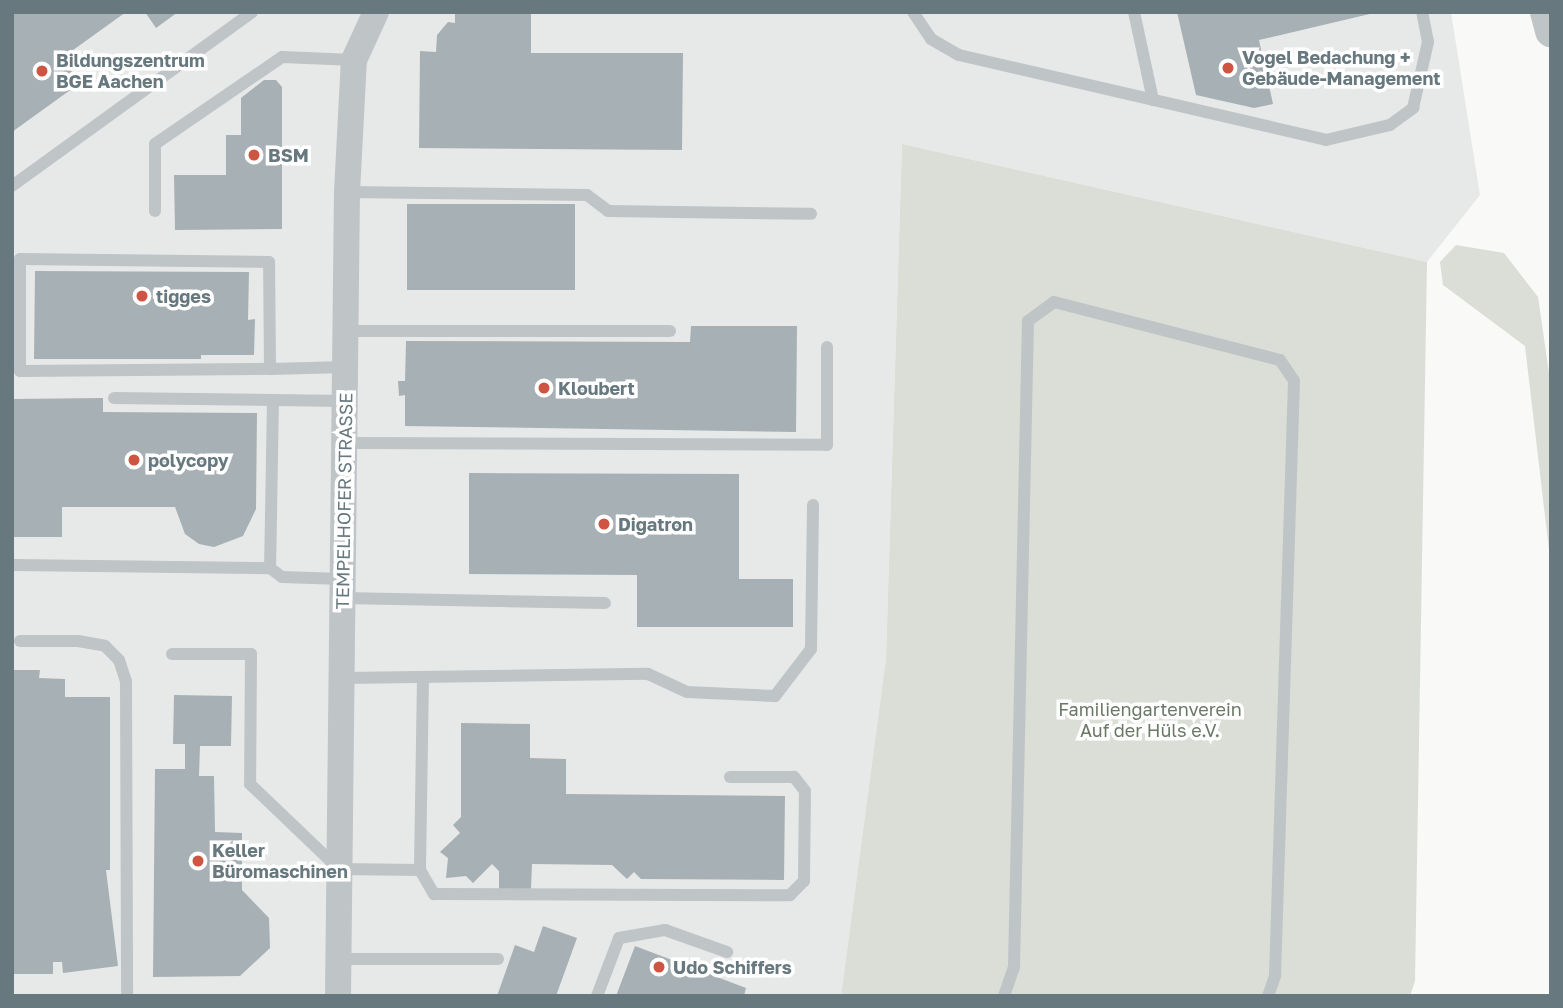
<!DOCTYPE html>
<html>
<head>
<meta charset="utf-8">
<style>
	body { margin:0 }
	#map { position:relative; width:1563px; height:1008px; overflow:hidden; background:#f9f9f8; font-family:"Golos Text",sans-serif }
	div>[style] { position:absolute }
	.built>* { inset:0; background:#e7e9e8 }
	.green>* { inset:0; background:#daded7 }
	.building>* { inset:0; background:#a7b0b4; transform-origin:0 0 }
	.service>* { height:12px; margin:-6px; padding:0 6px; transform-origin:6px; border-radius:6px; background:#bfc4c7 }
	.minor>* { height:26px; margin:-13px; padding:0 13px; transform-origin:13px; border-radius:13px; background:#bfc4c7 }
	.tertiary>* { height:32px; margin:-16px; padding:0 16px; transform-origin:16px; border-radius:16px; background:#bfc4c7 }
	.dots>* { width:19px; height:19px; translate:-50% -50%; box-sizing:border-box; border:4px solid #fff; border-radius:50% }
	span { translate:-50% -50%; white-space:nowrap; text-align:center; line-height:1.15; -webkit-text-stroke:7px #fff; paint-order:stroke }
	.poi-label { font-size:18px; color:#67787f; font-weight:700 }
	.left { translate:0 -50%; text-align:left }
	.street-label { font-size:18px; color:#67787f }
	.park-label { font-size:18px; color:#6b7866 }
	.frame { position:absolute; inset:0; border:14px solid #67787f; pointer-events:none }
</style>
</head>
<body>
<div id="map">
	<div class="built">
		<i style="clip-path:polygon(12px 12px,1451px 12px,1480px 195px,1427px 262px,902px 144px,886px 658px,841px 996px,12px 996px)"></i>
	</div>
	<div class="green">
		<i style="clip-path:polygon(902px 144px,1427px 262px,1415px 981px,1410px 996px,841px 996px,886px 658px)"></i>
		<i style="clip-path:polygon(1456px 245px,1504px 253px,1538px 297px,1551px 387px,1551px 567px,1525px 346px,1443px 285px,1440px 262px)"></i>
	</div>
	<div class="building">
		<i style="clip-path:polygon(12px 12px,126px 12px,62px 58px,80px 83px,12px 132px)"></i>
		<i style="clip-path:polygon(145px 12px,178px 12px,156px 28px)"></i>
		<i style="clip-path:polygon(455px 12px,531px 12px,531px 53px,683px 53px,682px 150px,419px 148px,420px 51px,436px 52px,437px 35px,448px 22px,455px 23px)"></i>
		<i style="clip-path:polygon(1177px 12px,1374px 12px,1374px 13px,1259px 40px,1273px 104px,1254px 108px,1196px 95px)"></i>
		<i style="clip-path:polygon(264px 80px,276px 80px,282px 87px,282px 229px,175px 230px,174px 175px,226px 175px,226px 135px,241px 135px,241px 98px)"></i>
		<i style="left:407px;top:204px;width:168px;height:86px"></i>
		<i style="clip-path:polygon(35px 271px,249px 272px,248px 320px,255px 319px,254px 355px,201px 355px,201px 359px,34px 359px)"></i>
		<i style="clip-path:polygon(691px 326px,797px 326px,796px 432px,405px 426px,405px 395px,399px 396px,398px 381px,405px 381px,406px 341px,690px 342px)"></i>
		<i style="clip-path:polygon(103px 398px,103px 412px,257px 413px,256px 509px,243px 536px,214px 547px,199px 544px,185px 534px,175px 507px,62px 507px,62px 537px,12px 537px,12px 399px)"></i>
		<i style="clip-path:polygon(469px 473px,739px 474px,739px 579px,793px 579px,793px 627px,637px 627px,637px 575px,469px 574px)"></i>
		<i style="clip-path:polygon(12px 670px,40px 670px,39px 678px,65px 679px,65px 697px,110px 697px,110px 870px,106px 870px,118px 966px,63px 973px,62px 962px,53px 962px,53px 974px,12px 974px)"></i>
		<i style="clip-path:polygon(174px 695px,232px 696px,231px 746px,200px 746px,199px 776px,214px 776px,215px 832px,242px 833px,242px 890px,269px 918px,270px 948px,240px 976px,153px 977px,155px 769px,185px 769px,185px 744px,173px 744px)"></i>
		<i style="clip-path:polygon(461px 723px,530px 724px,530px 758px,566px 759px,566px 794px,785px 796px,784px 880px,641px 879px,634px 872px,627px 879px,612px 865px,532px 864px,531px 889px,499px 890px,499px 871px,492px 864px,473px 883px,466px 876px,446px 878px,448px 858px,440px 852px,460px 833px,453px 825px,461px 817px)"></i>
		<i style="clip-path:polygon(543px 926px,577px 938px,556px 996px,497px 996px,515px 945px,534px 952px)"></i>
		<i style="clip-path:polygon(635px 946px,746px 988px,744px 996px,616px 996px)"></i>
	</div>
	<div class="service">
		<i style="left:913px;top:12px;width:32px;rotate:56deg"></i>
		<i style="left:931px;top:39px;width:32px;rotate:30deg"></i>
		<i style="left:959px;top:55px;width:377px;rotate:13deg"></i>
		<i style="left:1326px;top:140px;width:66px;rotate:-13.2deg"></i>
		<i style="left:1390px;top:125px;width:29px;rotate:-36deg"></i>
		<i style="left:1413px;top:108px;width:68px;rotate:-77.2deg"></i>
		<i style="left:1428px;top:42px;width:31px;rotate:-101deg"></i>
		<i style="left:1134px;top:12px;width:90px;rotate:77.8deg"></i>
		<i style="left:12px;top:186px;width:296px;rotate:-35.9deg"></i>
		<i style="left:347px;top:192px;width:240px;rotate:0.7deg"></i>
		<i style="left:587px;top:195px;width:26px;rotate:37deg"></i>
		<i style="left:608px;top:211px;width:203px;rotate:0.8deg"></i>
		<i style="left:155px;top:211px;width:67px;rotate:-90deg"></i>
		<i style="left:155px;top:144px;width:154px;rotate:-34.4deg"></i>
		<i style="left:282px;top:57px;width:72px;rotate:2.4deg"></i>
		<i style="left:346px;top:331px;width:324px"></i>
		<i style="left:270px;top:369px;width:107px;rotate:-90.5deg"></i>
		<i style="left:269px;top:262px;width:249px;rotate:-179.3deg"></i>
		<i style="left:20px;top:259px;width:112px;rotate:90deg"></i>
		<i style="left:20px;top:371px;width:250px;rotate:-0.5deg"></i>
		<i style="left:270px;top:369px;width:76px;rotate:-1.5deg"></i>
		<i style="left:114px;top:398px;width:159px;rotate:0.7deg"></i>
		<i style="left:273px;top:400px;width:168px;rotate:91deg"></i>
		<i style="left:273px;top:400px;width:72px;rotate:0.8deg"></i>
		<i style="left:344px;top:443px;width:483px;rotate:0.2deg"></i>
		<i style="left:827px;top:445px;width:98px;rotate:-90deg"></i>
		<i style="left:14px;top:565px;width:256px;rotate:0.7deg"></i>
		<i style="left:270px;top:568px;width:15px;rotate:37deg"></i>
		<i style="left:282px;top:577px;width:60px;rotate:1.9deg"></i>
		<i style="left:342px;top:598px;width:263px;rotate:1.1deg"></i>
		<i style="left:20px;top:641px;width:58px"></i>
		<i style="left:78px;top:641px;width:27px;rotate:10deg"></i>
		<i style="left:105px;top:646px;width:20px;rotate:45deg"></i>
		<i style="left:119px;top:660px;width:22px;rotate:72deg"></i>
		<i style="left:126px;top:681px;width:315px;rotate:89.8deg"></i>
		<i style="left:172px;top:654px;width:79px"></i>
		<i style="left:251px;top:654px;width:130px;rotate:90.4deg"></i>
		<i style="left:250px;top:784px;width:123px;rotate:43.7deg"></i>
		<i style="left:339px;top:869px;width:81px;rotate:0.7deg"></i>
		<i style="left:423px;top:677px;width:193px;rotate:90.9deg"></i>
		<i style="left:420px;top:870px;width:28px;rotate:60deg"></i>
		<i style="left:434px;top:894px;width:356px;rotate:0.2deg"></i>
		<i style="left:790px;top:895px;width:20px;rotate:-45deg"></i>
		<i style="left:804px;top:881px;width:90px;rotate:-89.4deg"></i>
		<i style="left:805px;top:791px;width:18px;rotate:-128deg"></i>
		<i style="left:794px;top:777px;width:64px;rotate:180deg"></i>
		<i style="left:343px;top:678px;width:305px;rotate:-0.8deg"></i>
		<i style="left:648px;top:674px;width:43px;rotate:24.8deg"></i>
		<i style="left:687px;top:692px;width:88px;rotate:2.6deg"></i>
		<i style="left:775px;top:696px;width:59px;rotate:-52.5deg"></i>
		<i style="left:811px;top:649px;width:144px;rotate:-89.2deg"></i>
		<i style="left:338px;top:959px;width:160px"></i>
		<i style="left:597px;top:996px;width:62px;rotate:-69.2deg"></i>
		<i style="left:619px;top:938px;width:47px;rotate:-9.9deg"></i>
		<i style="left:665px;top:930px;width:66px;rotate:19.5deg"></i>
		<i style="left:1004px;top:996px;width:31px;rotate:-71deg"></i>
		<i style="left:1014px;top:967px;width:646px;rotate:-88.76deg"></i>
		<i style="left:1028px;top:321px;width:32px;rotate:-36deg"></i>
		<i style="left:1054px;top:302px;width:233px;rotate:14.4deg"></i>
		<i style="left:1280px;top:360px;width:25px;rotate:56deg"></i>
		<i style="left:1294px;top:381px;width:595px;rotate:91.83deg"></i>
		<i style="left:1275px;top:976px;width:21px;rotate:109deg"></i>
	</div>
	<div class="minor">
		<i style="left:338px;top:996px;width:804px;rotate:-89.36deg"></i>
		<i style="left:347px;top:192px;width:132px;rotate:-87deg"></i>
		<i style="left:354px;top:60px;width:53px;rotate:-65.4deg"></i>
	</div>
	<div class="tertiary">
		<i style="left:1546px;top:12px;width:20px;rotate:75deg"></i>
	</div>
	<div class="dots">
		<i style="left:1228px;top:68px;background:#cf5442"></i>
		<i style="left:42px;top:71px;background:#cf5442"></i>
		<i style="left:254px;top:155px;background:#cf5442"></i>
		<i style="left:142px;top:296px;background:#cf5442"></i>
		<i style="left:544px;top:388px;background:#cf5442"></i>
		<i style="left:134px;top:460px;background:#cf5442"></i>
		<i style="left:604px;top:524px;background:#cf5442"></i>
		<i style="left:198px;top:861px;background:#cf5442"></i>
		<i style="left:659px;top:967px;background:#cf5442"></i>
	</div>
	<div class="poi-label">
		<span class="left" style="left:1242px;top:68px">Vogel Bedachung +<br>Gebäude-Management</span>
		<span class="left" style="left:56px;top:71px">Bildungszentrum<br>BGE Aachen</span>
		<span class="left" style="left:268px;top:155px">BSM</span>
		<span class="left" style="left:156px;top:296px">tigges</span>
		<span class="left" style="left:558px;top:388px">Kloubert</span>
		<span class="left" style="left:148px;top:460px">polycopy</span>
		<span class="left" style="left:618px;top:524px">Digatron</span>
		<span class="left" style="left:212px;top:861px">Keller<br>Büromaschinen</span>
		<span class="left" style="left:673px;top:967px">Udo Schiffers</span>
	</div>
	<div class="street-label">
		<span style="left:344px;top:501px;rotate:-89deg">TEMPELHOFER STRASSE</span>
	</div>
	<div class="park-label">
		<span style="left:1150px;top:720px">Familiengartenverein<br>Auf der Hüls e.V.</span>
	</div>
	<div class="frame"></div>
</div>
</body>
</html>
